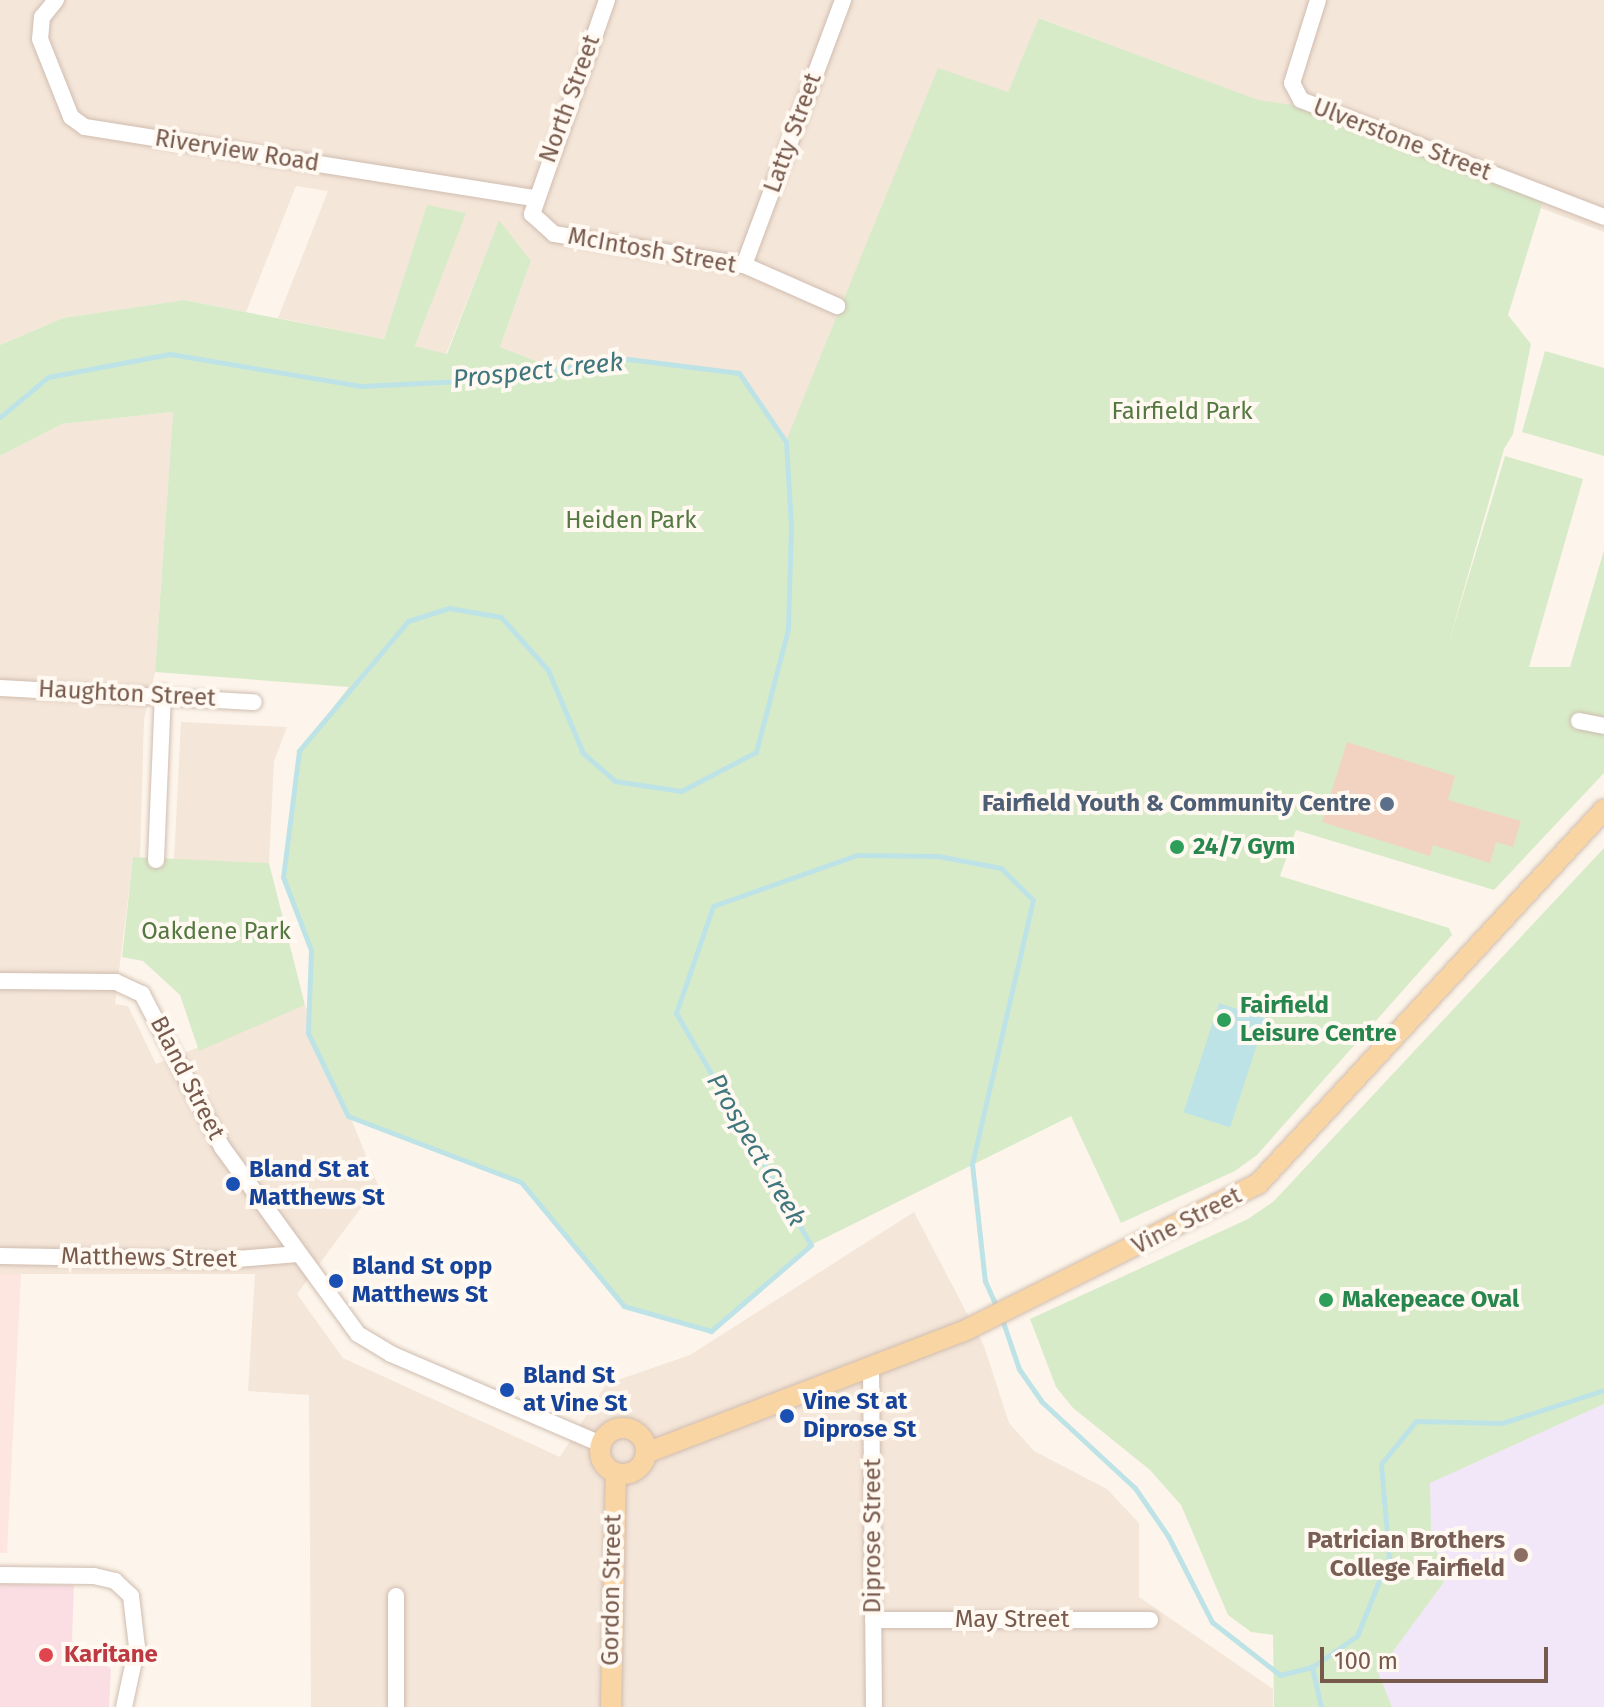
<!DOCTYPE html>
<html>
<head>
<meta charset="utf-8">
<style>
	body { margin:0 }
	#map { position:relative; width:1604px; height:1707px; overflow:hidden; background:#fdf5eb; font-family:"Fira Sans",sans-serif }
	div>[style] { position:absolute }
	.residential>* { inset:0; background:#f4e6d9 }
	.commercial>* { inset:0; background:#fde6df }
	.education>* { inset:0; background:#f2e7f9 }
	.medical>* { inset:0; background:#fadee3 }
	.green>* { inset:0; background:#d8ebc8 }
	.water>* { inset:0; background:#bee3e7; transform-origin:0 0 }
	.stream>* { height:5px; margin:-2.5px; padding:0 2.5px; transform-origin:2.5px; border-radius:2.5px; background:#bee3e7 }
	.building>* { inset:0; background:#f2d3c2 }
	.roads { filter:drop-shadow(0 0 2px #cfbcaf) drop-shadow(0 0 2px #cfbcaf) }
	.minor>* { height:16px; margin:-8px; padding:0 8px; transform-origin:8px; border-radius:8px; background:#fff }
	.major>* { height:20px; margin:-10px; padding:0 10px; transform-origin:10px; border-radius:10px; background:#fad5a4 }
	.major>.ring { margin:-10px; padding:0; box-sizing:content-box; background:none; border:20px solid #fad5a4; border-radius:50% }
	.dots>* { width:22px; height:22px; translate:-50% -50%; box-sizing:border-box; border:4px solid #fff9f1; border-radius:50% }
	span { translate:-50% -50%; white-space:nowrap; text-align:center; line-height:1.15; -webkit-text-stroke:8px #fff9f1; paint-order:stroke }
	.street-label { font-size:24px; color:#785a4d }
	.park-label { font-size:24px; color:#547841 }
	.service-label { font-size:24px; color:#4e5e75; font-weight:700 }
	.right { translate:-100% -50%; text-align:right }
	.leisure-label { font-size:24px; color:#27864d; font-weight:700 }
	.left { translate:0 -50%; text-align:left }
	.transit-label { font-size:24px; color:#164399; font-weight:700 }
	.education-label { font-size:24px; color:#785e54; font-weight:700 }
	.health-label { font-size:24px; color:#be3a42; font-weight:700 }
	.water-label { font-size:26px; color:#40767d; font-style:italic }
	.scale { position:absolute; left:1320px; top:1647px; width:228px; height:36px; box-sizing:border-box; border:4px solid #785a4d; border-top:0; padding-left:10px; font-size:24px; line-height:28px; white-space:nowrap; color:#785a4d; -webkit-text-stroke:6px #fff9f1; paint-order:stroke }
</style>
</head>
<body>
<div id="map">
	<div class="residential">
		<i style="clip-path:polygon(0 0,1604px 0,1604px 232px,1040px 18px,1008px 92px,786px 442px,628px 359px,549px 366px,500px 347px,531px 261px,499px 221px,446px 354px,415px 346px,465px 213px,427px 206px,384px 339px,278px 318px,328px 191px,296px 186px,246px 312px,184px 300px,63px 318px,0 345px)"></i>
		<i style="clip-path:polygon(173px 412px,155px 672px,144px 720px,140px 859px,133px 858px,115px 1004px,128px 1006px,156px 1064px,305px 1005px,378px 1185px,297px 1294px,343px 1358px,560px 1457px,606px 1384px,690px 1355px,914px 1212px,984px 1346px,1009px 1423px,1034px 1451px,1107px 1489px,1139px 1523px,1139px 1597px,1273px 1689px,1273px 1707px,311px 1707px,309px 1395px,248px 1391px,255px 1274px,0 1274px,0 456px,62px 424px)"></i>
		<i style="clip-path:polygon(181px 722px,287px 727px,274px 761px,269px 863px,174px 860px)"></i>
	</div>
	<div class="commercial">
		<i style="clip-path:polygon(0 1274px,21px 1274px,7px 1553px,0 1553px)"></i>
	</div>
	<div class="education">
		<i style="clip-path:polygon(1604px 1404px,1604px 1707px,1392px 1707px,1377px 1673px,1444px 1582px,1431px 1528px,1429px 1483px)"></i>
	</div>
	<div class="medical">
		<i style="clip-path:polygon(0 1584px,74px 1585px,72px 1641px,111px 1669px,109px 1707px,0 1707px)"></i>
	</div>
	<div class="green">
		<i style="clip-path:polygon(1039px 18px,1258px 100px,1315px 108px,1545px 195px,1508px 315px,1531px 344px,1513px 434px,1504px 449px,1448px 645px,1505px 456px,1583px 479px,1529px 667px,1570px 667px,1604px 550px,1604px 773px,1494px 890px,1296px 830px,1280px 876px,1449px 928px,1452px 935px,1257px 1155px,1235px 1171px,1121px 1223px,1071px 1116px,811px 1245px,711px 1331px,624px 1306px,521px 1182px,348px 1116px,308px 1033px,311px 950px,283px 877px,299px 751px,349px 687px,155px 672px,173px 412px,62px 424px,0 456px,0 345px,63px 318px,184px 300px,384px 339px,427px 205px,466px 213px,415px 346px,447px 354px,499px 220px,531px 261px,500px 347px,549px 366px,628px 359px,739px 373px,786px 441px,938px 68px,1008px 92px)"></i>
		<i style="clip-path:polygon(1545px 351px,1604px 368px,1604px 456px,1522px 432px)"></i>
		<i style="clip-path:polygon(1604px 848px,1604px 1404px,1430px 1483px,1431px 1528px,1444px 1582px,1378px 1672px,1392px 1707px,1274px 1707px,1273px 1635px,1251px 1632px,1228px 1615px,1181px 1505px,1150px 1470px,1073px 1408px,1056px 1387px,1030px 1319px,1248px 1219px,1274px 1201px)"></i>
		<i style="clip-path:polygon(133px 857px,269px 863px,305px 1005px,199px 1051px,180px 995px,143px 961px,122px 957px)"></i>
	</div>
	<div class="water">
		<i style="left:1219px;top:1003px;width:49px;height:115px;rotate:18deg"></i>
	</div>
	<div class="stream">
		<i style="left:0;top:417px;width:62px;rotate:-39.8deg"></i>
		<i style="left:48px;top:377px;width:124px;rotate:-10.7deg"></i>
		<i style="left:170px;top:354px;width:195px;rotate:9.5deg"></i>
		<i style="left:362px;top:386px;width:119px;rotate:-2.9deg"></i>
		<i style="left:481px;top:380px;width:148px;rotate:-8.1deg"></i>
		<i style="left:628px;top:359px;width:112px;rotate:7.2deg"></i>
		<i style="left:739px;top:373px;width:83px;rotate:55.7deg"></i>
		<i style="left:786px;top:442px;width:83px;rotate:86.6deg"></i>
		<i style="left:791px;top:525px;width:104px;rotate:91.7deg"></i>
		<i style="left:788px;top:629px;width:127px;rotate:104.6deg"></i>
		<i style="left:756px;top:752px;width:85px;rotate:152.5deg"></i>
		<i style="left:681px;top:791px;width:67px;rotate:-171.4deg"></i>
		<i style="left:615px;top:781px;width:43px;rotate:-138.8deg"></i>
		<i style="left:583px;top:753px;width:90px;rotate:-112.9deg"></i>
		<i style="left:548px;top:670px;width:71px;rotate:-131.6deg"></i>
		<i style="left:501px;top:617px;width:53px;rotate:-170.2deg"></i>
		<i style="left:449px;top:608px;width:43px;rotate:162.4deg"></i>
		<i style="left:408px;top:621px;width:170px;rotate:130deg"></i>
		<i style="left:299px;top:751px;width:127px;rotate:97.2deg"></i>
		<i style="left:283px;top:877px;width:78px;rotate:69deg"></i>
		<i style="left:311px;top:950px;width:83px;rotate:92.1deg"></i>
		<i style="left:308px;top:1033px;width:92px;rotate:64.3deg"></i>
		<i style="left:348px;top:1116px;width:185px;rotate:20.9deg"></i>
		<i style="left:521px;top:1182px;width:161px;rotate:50.3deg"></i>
		<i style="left:624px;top:1306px;width:91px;rotate:16deg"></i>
		<i style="left:711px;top:1331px;width:132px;rotate:-40.7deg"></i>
		<i style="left:811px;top:1245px;width:268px;rotate:-120.2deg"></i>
		<i style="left:676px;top:1013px;width:113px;rotate:-70.9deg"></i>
		<i style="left:713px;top:906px;width:153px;rotate:-19.5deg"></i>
		<i style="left:857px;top:855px;width:81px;rotate:0.7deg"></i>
		<i style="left:938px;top:856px;width:64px;rotate:10.8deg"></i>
		<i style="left:1001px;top:868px;width:45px;rotate:45deg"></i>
		<i style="left:1033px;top:900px;width:271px;rotate:103deg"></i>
		<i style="left:972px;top:1164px;width:118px;rotate:83.7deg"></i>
		<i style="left:985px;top:1281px;width:32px;rotate:66deg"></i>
		<i style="left:1002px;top:1319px;width:53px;rotate:71.2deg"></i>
		<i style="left:1019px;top:1369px;width:39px;rotate:55deg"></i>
		<i style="left:1041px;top:1401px;width:128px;rotate:42.8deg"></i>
		<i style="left:1135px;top:1488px;width:58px;rotate:55.5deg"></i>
		<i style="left:1168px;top:1536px;width:97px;rotate:62.9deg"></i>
		<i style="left:1212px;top:1622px;width:86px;rotate:37.9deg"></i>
		<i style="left:1280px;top:1675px;width:33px;rotate:-14deg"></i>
		<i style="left:1312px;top:1667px;width:55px;rotate:-34.6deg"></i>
		<i style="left:1357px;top:1636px;width:86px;rotate:-68.2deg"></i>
		<i style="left:1389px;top:1556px;width:92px;rotate:-95deg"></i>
		<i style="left:1381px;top:1464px;width:55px;rotate:-50.9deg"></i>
		<i style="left:1416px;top:1421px;width:86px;rotate:1.3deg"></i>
		<i style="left:1502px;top:1423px;width:107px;rotate:-17.9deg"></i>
		<i style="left:1312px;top:1667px;width:41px;rotate:77.3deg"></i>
	</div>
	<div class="building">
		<i style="clip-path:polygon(1347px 742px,1455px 776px,1448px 800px,1521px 821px,1513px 847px,1496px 842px,1490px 863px,1433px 845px,1430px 856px,1322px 822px)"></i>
	</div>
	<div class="roads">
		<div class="minor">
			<i style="left:56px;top:0;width:22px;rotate:129deg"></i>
			<i style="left:42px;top:17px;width:22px;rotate:95deg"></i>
			<i style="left:40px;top:39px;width:84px;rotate:68.3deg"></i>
			<i style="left:71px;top:117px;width:17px;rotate:36deg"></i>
			<i style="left:85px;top:127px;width:454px;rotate:9deg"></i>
			<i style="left:607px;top:0;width:227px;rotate:109.3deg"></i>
			<i style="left:532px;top:214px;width:30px;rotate:42deg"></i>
			<i style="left:554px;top:234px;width:193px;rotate:9.3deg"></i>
			<i style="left:744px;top:265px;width:102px;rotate:23.8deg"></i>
			<i style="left:1318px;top:0;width:87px;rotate:107.4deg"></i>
			<i style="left:1292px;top:83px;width:19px;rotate:62deg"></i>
			<i style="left:1301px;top:100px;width:325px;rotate:21.1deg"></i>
			<i style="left:744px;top:265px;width:283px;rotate:-69.5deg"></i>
			<i style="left:0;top:688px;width:254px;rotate:3.2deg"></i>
			<i style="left:1579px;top:721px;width:25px;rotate:11deg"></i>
			<i style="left:156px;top:860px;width:167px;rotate:-87.6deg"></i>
			<i style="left:0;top:981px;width:116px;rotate:0.5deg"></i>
			<i style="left:116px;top:982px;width:29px;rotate:25deg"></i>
			<i style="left:142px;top:994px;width:173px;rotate:62.4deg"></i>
			<i style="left:222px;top:1147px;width:231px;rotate:54deg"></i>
			<i style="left:358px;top:1334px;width:39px;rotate:31deg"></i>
			<i style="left:391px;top:1354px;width:228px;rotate:23.2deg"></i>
			<i style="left:0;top:1256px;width:225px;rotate:1deg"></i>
			<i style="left:225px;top:1260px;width:73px;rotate:-4.7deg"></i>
			<i style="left:871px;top:1366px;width:341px;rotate:89.5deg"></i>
			<i style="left:0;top:1575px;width:94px;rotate:0.6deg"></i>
			<i style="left:94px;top:1576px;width:22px;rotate:13deg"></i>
			<i style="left:115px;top:1581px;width:22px;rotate:43deg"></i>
			<i style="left:131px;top:1596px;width:51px;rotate:83.3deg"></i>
			<i style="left:137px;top:1647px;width:61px;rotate:102.2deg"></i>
			<i style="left:396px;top:1596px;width:111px;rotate:90deg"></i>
			<i style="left:873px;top:1620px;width:277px"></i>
		</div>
		<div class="major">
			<i class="ring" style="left:600px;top:1428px;width:26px;height:26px"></i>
			<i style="left:646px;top:1453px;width:338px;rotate:-21deg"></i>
			<i style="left:962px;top:1332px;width:331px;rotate:-26.6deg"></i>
			<i style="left:1258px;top:1184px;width:510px;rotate:-47.23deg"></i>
			<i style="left:611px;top:1707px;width:234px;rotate:-88.8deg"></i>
		</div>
	</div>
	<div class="dots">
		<i style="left:1387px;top:804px;background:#5c6f8a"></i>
		<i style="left:1177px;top:847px;background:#2e9e5b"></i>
		<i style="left:1224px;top:1020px;background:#2e9e5b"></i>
		<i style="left:233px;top:1184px;background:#1a4fb4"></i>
		<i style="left:336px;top:1281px;background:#1a4fb4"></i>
		<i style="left:1326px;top:1300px;background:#2e9e5b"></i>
		<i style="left:507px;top:1390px;background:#1a4fb4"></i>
		<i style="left:787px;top:1416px;background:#1a4fb4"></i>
		<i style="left:1521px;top:1555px;background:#8d6e63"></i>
		<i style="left:46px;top:1655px;background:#e0444e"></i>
	</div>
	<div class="street-label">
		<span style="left:570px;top:99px;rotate:-70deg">North Street</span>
		<span style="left:793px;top:133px;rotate:-70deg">Latty Street</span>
		<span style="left:1402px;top:140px;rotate:21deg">Ulverstone Street</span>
		<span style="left:237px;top:151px;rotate:9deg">Riverview Road</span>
		<span style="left:652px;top:251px;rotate:10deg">McIntosh Street</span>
		<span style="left:127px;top:694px;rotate:3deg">Haughton Street</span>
		<span style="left:187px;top:1078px;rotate:63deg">Bland Street</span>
		<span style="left:1187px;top:1221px;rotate:-27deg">Vine Street</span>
		<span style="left:149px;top:1258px;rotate:1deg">Matthews Street</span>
		<span style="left:873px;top:1536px;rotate:-90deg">Diprose Street</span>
		<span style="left:612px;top:1590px;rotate:-89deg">Gordon Street</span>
		<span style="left:1012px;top:1620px">May Street</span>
	</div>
	<div class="park-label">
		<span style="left:1182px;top:412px">Fairfield Park</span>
		<span style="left:631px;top:521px">Heiden Park</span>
		<span style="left:216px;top:932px">Oakdene Park</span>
	</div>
	<div class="service-label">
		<span class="right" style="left:1371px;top:804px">Fairfield Youth &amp; Community Centre</span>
	</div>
	<div class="leisure-label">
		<span class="left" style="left:1193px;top:847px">24/7 Gym</span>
		<span class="left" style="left:1240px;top:1020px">Fairfield<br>Leisure Centre</span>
		<span class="left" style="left:1342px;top:1300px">Makepeace Oval</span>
	</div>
	<div class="transit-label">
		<span class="left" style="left:249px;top:1184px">Bland St at<br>Matthews St</span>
		<span class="left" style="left:352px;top:1281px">Bland St opp<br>Matthews St</span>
		<span class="left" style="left:523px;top:1390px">Bland St<br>at Vine St</span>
		<span class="left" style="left:803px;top:1416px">Vine St at<br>Diprose St</span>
	</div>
	<div class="education-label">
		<span class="right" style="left:1505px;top:1555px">Patrician Brothers<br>College Fairfield</span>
	</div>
	<div class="health-label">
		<span class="left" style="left:64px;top:1655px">Karitane</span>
	</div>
	<div class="water-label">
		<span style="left:538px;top:371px;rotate:-6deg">Prospect Creek</span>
		<span style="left:756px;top:1150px;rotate:60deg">Prospect Creek</span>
	</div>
	<div class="scale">100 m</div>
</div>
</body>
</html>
